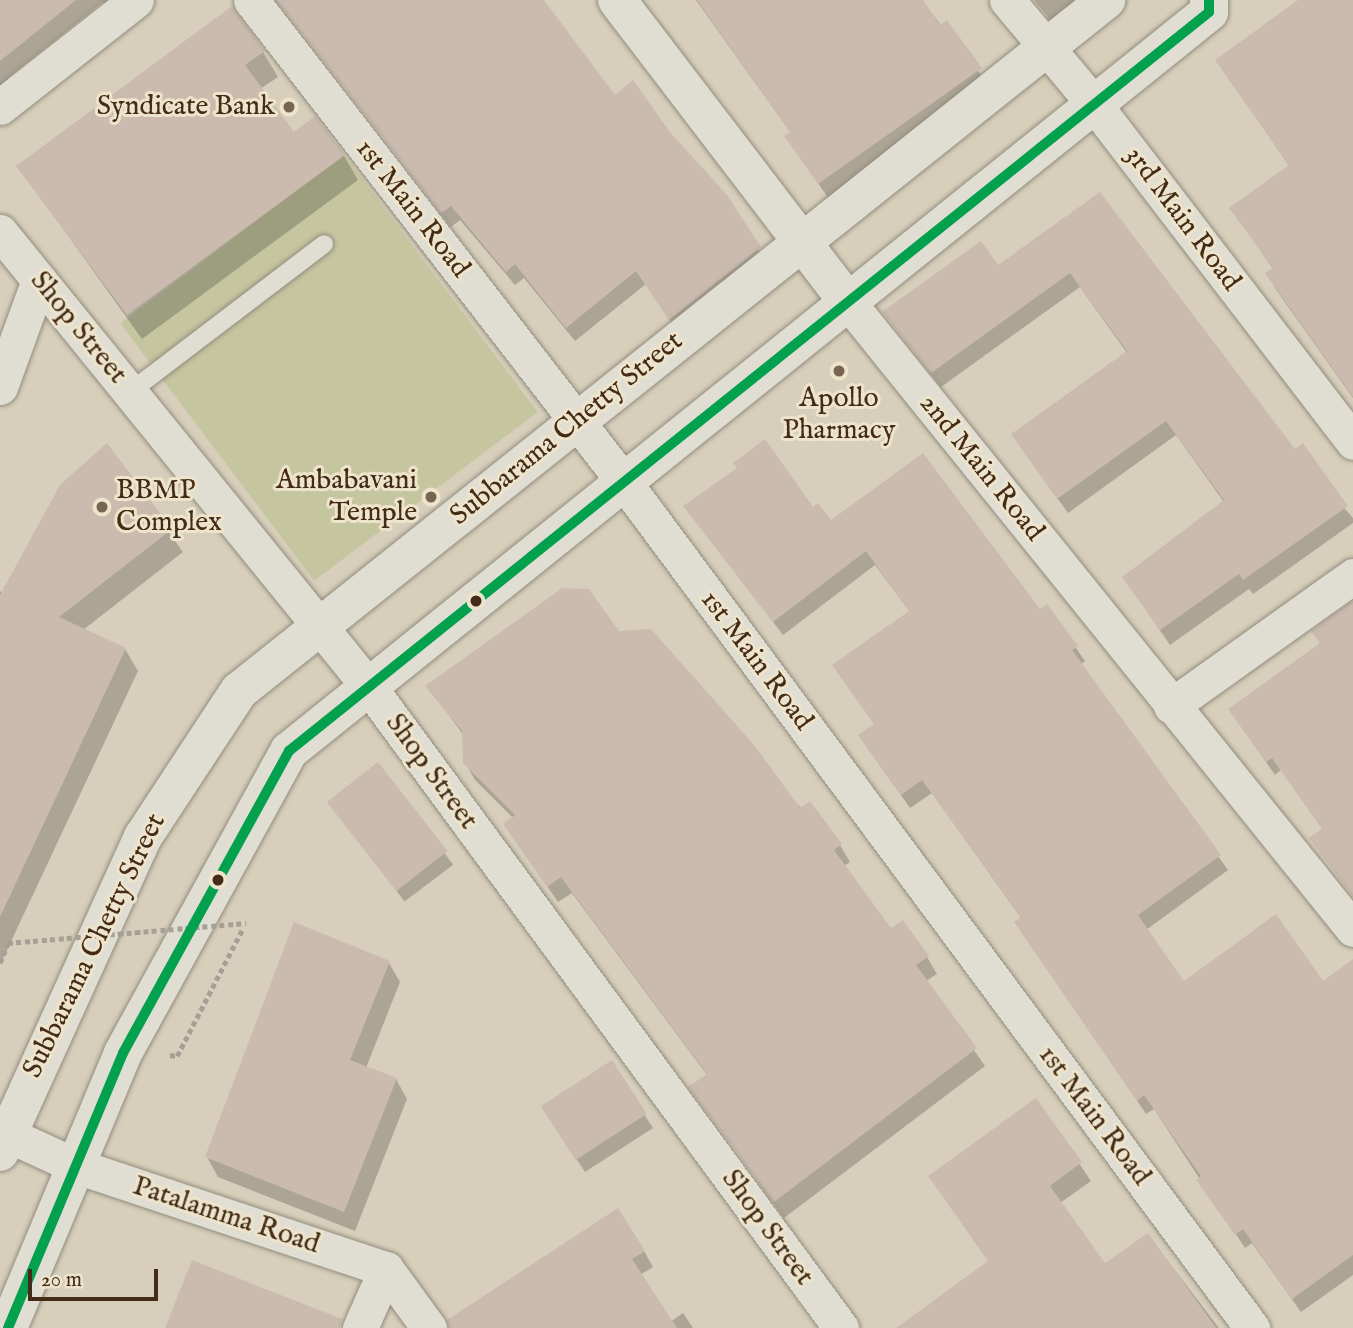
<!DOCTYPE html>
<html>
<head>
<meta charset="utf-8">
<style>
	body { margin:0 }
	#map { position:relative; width:1353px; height:1328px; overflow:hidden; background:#d7cfbb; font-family:"IM FELL English",serif }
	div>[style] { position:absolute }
	.green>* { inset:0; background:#c5c5a0; transform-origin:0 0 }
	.shadow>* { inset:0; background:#0003; transform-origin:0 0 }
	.building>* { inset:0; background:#cbbbaf; transform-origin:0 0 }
	.path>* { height:4.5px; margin-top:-2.25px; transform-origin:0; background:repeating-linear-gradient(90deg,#a69f96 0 5px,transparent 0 8.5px) }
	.roads { filter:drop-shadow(0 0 2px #938c7e) drop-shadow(0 0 2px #938c7e) }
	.service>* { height:18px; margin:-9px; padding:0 9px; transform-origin:9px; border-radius:9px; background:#e0ddd2 }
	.minor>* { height:35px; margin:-17.5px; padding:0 17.5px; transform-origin:17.5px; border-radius:17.5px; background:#e0ddd2 }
	.secondary>* { height:38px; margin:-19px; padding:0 19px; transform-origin:19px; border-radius:19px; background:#e0ddd2 }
	.path-bridge>* { height:4.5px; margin-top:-2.25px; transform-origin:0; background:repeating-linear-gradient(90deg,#a69f96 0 5px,transparent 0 8.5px) }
	.bus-1>* { height:10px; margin:-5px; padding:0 5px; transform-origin:5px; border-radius:5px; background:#03a04e }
	.dots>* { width:19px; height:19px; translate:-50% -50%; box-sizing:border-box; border:4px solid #ede4cb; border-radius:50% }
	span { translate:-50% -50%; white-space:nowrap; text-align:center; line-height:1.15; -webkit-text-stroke:6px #ede4cb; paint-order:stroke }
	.poi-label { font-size:28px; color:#432b18 }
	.right { translate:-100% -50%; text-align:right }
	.left { translate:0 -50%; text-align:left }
	.street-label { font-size:28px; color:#432b18 }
	.scale { position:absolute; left:28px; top:1269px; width:130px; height:32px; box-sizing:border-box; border:4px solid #432b18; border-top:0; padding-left:9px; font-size:21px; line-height:24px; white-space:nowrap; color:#432b18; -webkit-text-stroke:5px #ede4cb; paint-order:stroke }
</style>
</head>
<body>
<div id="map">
	<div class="green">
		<i style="left:344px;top:155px;width:322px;height:280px;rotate:53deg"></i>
	</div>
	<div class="shadow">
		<i style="clip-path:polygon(0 0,139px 0,113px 16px,103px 2px,8px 78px,16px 92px,0 106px)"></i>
		<i style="clip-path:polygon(275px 0,542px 0,615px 97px,668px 132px,768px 263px,679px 334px,646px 284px,575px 341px,524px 278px,515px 285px,460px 220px,451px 227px,310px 40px)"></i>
		<i style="clip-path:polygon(696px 0,921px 0,989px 85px,829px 199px,796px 152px,791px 133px)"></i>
		<i style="clip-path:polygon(1034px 0,1094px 0,1058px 29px)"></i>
		<i style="clip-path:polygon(1301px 0,1353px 1px,1353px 398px,1277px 291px,1267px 274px,1273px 269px,1232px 209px,1290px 167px,1217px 61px)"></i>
		<i style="clip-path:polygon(263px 52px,278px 77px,260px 89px,294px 134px,344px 156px,358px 180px,142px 339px,18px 166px)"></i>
		<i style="clip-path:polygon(1100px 194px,1294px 451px,1353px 518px,1353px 523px,1253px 594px,1249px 589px,1170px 645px,1124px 578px,1224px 502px,1176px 435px,1068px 513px,1022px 449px,1127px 353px,1080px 287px,941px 387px,884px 313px,997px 267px)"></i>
		<i style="clip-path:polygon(107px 446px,183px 552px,83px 630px,125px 649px,138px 671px,0 965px,0 591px,3px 593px)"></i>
		<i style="clip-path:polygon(685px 507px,813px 509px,830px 522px,1040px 612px,1047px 606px,1085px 661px,1080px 665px,1228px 870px,1146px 930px,1184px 983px,1322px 983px,1353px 1012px,1353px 1275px,1301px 1312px,1252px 1243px,1245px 1248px,1154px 1109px,1146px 1114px,1025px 936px,1022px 919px,932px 793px,910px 808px,869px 750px,910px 612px,875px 565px,783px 635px)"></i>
		<i style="clip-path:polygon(1353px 603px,1353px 897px,1311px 839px,1323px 830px,1281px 770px,1275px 775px,1230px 710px,1321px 645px,1313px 631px)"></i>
		<i style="clip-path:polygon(618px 633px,840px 845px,850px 862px,844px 866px,891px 931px,902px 922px,927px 957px,937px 974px,926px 981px,985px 1066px,784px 1218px,691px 1087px,707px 1075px,572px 893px,558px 902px,505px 825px,514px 819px,475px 780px,465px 762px,464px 736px,428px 686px)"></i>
		<i style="left:378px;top:765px;width:125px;height:61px;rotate:53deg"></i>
		<i style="clip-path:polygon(389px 963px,400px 982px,366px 1068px,396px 1079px,407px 1099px,355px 1231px,218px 1177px,207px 1157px)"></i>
		<i style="clip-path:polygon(611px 1063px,653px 1128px,585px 1172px,551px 1120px)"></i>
		<i style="clip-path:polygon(1036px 1100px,1091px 1181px,1060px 1203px,1105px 1266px,1148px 1235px,1219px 1328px,909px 1328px,989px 1262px,930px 1176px)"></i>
		<i style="clip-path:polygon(644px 1251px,653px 1267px,640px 1275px,670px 1322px,683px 1313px,693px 1328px,458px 1328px)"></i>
	</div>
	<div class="building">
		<i style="clip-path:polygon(0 0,76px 0,0 61px)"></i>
		<i style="clip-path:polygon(276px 0,544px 0,615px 95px,633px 80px,669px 131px,727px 195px,761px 247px,669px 320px,636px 271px,566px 328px,515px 264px,506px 272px,451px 206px,441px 213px)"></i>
		<i style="clip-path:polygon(697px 0,923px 0,940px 25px,947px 20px,982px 68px,818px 184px,784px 136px,790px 132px)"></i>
		<i style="clip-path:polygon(1298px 0,1353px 0,1353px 397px,1265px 273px,1273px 268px,1229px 208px,1289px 165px,1215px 60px)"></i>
		<i style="clip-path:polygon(232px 6px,265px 51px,245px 65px,294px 132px,315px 116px,345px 155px,127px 315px,16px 166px)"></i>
		<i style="clip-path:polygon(1100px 192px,1295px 449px,1303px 443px,1348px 506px,1243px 580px,1239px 574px,1160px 630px,1122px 577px,1224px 500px,1166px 421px,1057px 499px,1011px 434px,1127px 351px,1070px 273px,931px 373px,882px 312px,981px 241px,998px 265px)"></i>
		<i style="clip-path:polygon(765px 439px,813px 507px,818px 503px,831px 520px,923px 453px,1040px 609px,1047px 604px,1078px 646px,1072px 650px,1221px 855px,1138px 915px,1184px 981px,1276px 914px,1323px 981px,1353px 959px,1353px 1255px,1292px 1299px,1243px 1229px,1235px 1235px,1196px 1180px,1201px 1176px,1144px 1095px,1137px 1101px,1014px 922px,1021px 917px,922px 780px,901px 795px,858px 735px,874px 724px,832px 665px,909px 611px,866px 551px,773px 622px,683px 506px,737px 468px,733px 463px)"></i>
		<i style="clip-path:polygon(107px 443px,172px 529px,59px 617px,126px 648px,0 917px,0 595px,60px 485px)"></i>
		<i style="clip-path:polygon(562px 588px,589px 589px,619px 631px,651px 629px,755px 746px,800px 808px,810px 801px,842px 844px,834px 850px,891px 928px,903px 920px,929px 956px,916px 965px,977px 1048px,774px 1202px,688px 1087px,707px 1074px,561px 877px,547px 887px,503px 824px,515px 815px,463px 763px,462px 731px,425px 686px)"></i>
		<i style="clip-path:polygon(1353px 601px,1353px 897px,1309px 838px,1322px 829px,1272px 758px,1266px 762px,1228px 709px,1320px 643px,1311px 631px)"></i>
		<i style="left:378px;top:762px;width:113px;height:65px;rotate:52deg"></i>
		<i style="clip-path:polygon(294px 922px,390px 961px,350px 1060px,397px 1078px,344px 1212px,205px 1157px)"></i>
		<i style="left:612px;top:1060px;width:64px;height:85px;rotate:57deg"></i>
		<i style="clip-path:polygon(1036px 1098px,1082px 1162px,1050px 1186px,1105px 1263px,1148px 1233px,1216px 1328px,896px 1328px,988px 1261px,928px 1176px)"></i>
		<i style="clip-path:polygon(618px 1208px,645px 1251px,632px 1259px,677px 1328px,449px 1328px,447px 1320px)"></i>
		<i style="clip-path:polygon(192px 1260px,342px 1319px,340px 1328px,165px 1328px)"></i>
	</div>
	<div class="path">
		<i style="left:0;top:963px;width:22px;rotate:-68deg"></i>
		<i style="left:170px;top:1055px;width:7px;rotate:8deg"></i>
		<i style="left:177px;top:1056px;width:142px;rotate:-62.7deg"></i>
	</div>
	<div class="roads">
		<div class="service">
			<i style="left:130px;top:392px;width:244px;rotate:-37.3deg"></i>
		</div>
		<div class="minor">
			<i style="left:251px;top:0;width:609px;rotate:52.27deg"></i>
			<i style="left:624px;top:482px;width:1054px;rotate:53.41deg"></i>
			<i style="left:1007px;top:0;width:136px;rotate:50.1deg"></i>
			<i style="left:1094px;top:104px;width:426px;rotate:52.5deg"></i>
			<i style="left:0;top:107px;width:173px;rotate:-38.2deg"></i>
			<i style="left:0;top:232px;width:586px;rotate:50.96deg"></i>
			<i style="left:369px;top:687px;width:796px;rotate:53.63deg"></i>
			<i style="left:848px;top:302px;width:805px;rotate:51.15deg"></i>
			<i style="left:0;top:387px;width:114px;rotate:-70deg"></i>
			<i style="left:1171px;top:706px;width:224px;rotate:-35.5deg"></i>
			<i style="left:0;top:1131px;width:84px;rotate:24.7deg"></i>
			<i style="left:76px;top:1166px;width:327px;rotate:18.4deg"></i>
			<i style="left:386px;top:1269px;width:73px;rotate:53.9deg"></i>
			<i style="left:360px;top:1328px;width:64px;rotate:-66.2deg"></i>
		</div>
		<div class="secondary">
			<i style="left:617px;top:0;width:380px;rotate:52.6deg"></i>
			<i style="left:0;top:1152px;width:346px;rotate:-65.6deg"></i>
			<i style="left:143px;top:837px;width:175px;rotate:-56.7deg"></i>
			<i style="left:239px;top:691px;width:1109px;rotate:-38.55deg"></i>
			<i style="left:8px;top:1328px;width:298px;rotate:-67.3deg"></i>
			<i style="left:123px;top:1053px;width:345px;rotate:-61.2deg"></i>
			<i style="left:289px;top:751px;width:1180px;rotate:-38.77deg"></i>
			<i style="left:1209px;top:12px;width:12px;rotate:-90deg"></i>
		</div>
	</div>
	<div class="path-bridge">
		<i style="left:8px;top:943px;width:239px;rotate:-4.8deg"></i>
	</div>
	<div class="bus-1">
		<i style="left:8px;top:1328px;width:298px;rotate:-67.3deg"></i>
		<i style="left:123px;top:1053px;width:345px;rotate:-61.2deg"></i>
		<i style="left:289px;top:751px;width:1180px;rotate:-38.77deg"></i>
		<i style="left:1209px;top:12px;width:12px;rotate:-90deg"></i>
	</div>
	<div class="dots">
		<i style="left:289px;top:107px;background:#776451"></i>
		<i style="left:839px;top:371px;background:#776451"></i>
		<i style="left:431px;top:497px;background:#776451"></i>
		<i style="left:102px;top:507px;background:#776451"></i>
		<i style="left:476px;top:601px;background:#432b18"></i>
		<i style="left:218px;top:880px;background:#432b18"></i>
	</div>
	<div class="poi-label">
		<span class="right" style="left:275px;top:107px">Syndicate Bank</span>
		<span style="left:839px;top:415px">Apollo<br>Pharmacy</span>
		<span class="right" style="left:417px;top:497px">Ambabavani<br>Temple</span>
		<span class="left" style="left:116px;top:507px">BBMP<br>Complex</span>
	</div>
	<div class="street-label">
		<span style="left:412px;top:209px;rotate:52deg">1st Main Road</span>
		<span style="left:1182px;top:219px;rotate:53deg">3rd Main Road</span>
		<span style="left:78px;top:328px;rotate:51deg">Shop Street</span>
		<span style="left:567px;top:429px;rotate:-39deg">Subbarama Chetty Street</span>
		<span style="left:981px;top:468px;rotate:51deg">2nd Main Road</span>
		<span style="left:756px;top:661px;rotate:53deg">1st Main Road</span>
		<span style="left:431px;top:772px;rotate:54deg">Shop Street</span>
		<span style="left:95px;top:946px;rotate:-64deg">Subbarama Chetty Street</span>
		<span style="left:1094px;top:1116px;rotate:53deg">1st Main Road</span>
		<span style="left:226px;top:1216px;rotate:18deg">Patalamma Road</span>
		<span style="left:767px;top:1228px;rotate:54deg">Shop Street</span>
	</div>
	<div class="scale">20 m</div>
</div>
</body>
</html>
